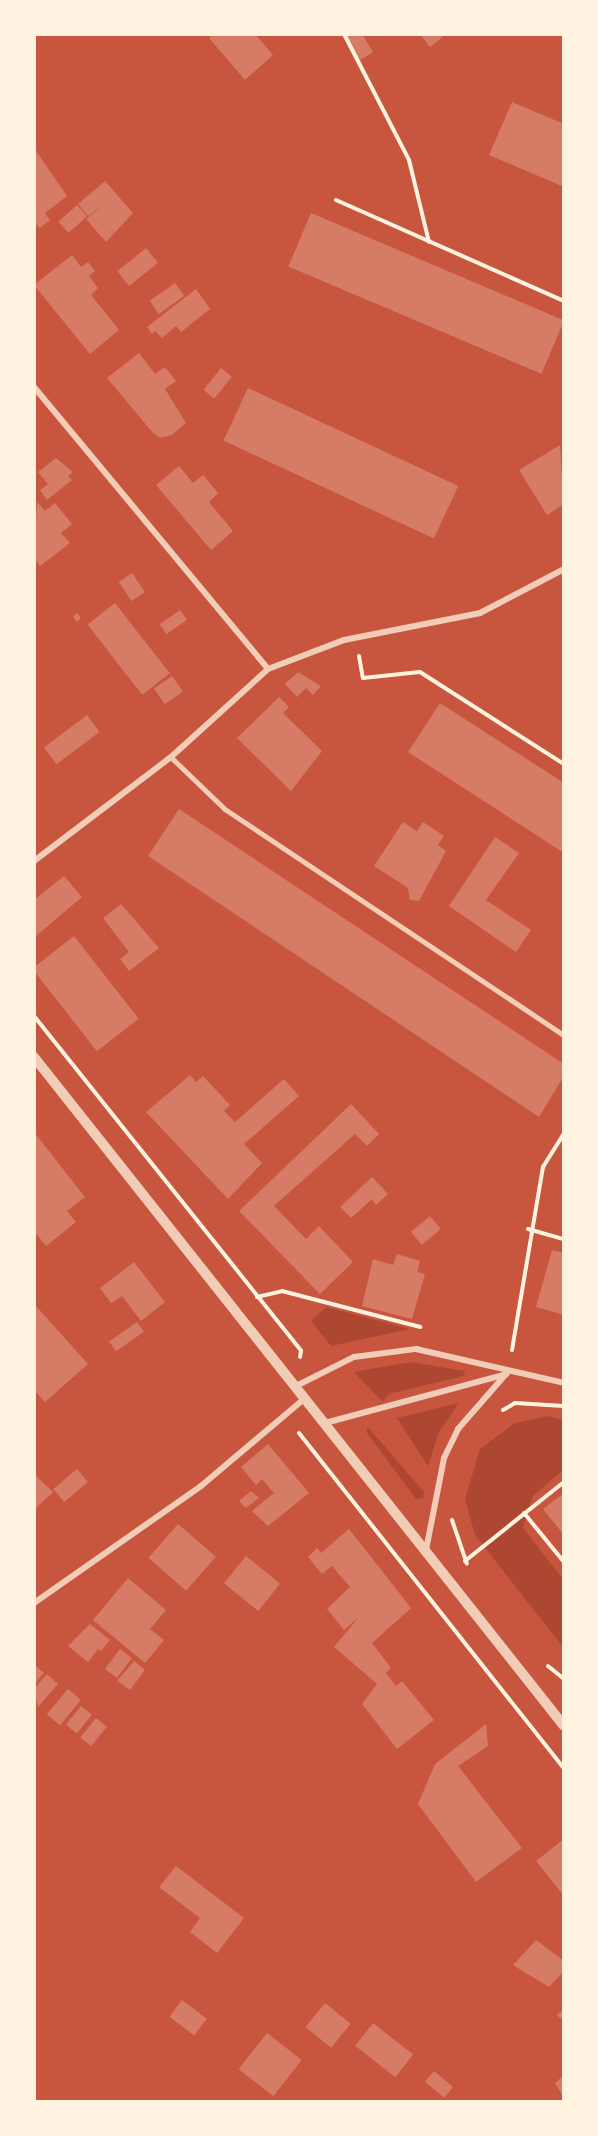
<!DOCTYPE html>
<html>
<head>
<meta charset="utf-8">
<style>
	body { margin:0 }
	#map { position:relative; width:598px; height:2136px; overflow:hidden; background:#c8553d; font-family:"Zilla Slab",serif }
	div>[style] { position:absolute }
	.green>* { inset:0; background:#ae4732 }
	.building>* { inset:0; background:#d67c66; transform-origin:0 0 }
	.path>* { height:4px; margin:-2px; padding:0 2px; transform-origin:2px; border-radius:2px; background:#fff3e0 }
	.service>* { height:4.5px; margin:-2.25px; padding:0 2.25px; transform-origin:2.25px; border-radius:2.25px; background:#f1ccb7 }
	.minor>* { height:6px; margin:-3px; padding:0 3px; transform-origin:3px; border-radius:3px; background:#f1ccb7 }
	.tertiary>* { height:10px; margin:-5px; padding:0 5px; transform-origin:5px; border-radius:5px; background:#f1ccb7 }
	span { translate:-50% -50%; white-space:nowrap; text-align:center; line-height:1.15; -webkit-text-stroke:6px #fff3e0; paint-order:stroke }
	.frame { position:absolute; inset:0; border:36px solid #fff3e0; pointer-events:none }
</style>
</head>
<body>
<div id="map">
	<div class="green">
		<i style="clip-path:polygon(326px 1307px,410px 1329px,331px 1346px,311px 1321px)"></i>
		<i style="clip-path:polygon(410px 1362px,465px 1371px,464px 1376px,389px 1394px,383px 1402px,354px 1372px)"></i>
		<i style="clip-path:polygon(459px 1403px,439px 1432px,428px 1466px,397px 1418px)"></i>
		<i style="clip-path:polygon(547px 1416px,563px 1420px,563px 1470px,533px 1496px,523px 1528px,563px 1579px,563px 1647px,475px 1535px,465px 1499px,480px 1449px,515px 1423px)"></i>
		<i style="clip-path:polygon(367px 1426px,424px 1492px,423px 1498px,416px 1499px,367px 1433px)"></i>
	</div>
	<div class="building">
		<i style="clip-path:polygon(213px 34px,255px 34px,273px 55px,245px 80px,209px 38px)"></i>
		<i style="clip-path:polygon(352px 34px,362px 34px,373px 52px,360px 60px,347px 37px)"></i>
		<i style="clip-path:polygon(420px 34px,446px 34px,430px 47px)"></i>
		<i style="clip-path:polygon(512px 102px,564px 124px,564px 187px,489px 155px)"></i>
		<i style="clip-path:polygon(34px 148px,67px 196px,45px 213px,50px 220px,40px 228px,34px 222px)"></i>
		<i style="clip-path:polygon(105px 181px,133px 213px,106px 242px,86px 219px,104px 204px,88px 216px,78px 204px)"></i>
		<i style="left:77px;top:205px;width:15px;height:25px;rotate:48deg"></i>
		<i style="left:311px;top:213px;width:275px;height:58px;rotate:23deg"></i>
		<i style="left:146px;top:248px;width:19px;height:37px;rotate:51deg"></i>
		<i style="clip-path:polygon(72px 255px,81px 267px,88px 262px,95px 271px,89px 276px,98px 288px,91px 295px,119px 330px,90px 354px,34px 285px)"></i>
		<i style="left:175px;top:283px;width:16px;height:31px;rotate:55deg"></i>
		<i style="clip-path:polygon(196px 289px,210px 309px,181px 332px,176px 326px,162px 338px,155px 331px,152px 334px,147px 327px)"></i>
		<i style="clip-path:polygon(139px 353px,155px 374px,165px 367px,176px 381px,165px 389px,186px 423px,172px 435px,160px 438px,153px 433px,107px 378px)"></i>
		<i style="left:221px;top:368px;width:14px;height:28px;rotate:39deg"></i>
		<i style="left:248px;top:388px;width:232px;height:58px;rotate:25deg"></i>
		<i style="clip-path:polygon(560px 445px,564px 504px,547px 515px,519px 470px)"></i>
		<i style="clip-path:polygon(56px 458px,73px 472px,68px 476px,72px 480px,47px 500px,40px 490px,48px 484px,38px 472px)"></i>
		<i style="clip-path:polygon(179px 466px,193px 483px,203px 475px,218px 493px,209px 502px,233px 531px,211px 550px,156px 485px)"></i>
		<i style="clip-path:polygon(37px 502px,45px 511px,55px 503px,72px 524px,61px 533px,70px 543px,40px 566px,34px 558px)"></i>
		<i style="left:132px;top:573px;width:23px;height:16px;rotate:56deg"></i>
		<i style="left:115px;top:603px;width:89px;height:35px;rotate:52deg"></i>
		<i style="left:180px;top:610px;width:12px;height:25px;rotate:55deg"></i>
		<i style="clip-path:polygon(77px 613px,81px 618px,77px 622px,73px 617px)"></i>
		<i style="clip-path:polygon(298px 672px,321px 686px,313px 695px,306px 688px,297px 697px,285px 684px)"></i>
		<i style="left:172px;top:676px;width:19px;height:22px;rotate:55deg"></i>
		<i style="clip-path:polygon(279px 697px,289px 707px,283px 713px,322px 751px,291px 791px,237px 738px)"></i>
		<i style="clip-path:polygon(440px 703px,564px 783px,564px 853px,408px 752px)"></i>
		<i style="left:87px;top:715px;width:21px;height:54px;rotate:53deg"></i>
		<i style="clip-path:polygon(179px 809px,564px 1064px,564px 1076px,539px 1117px,148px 856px)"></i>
		<i style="clip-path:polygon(403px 822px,417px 831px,423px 822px,444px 836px,438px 845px,446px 851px,419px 901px,410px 900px,408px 888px,374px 866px)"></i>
		<i style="clip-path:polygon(495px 837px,519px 853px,486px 900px,531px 930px,516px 952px,449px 906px)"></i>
		<i style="clip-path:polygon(64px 876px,82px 897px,36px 936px,34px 900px)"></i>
		<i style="clip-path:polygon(121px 904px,159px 948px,129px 971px,120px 959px,129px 952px,103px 918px)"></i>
		<i style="left:74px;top:936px;width:105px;height:53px;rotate:52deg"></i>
		<i style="clip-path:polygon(190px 1075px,196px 1082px,203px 1076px,230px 1105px,224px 1111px,235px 1122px,284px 1079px,299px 1096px,244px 1144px,262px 1163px,228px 1199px,146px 1112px)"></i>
		<i style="clip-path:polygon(351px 1104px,379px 1134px,367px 1146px,355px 1134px,274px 1206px,306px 1239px,319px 1226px,353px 1262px,320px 1294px,239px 1211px)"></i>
		<i style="clip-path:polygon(34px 1132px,85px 1197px,67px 1211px,76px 1222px,46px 1246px,34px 1231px)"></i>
		<i style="clip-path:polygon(372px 1177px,388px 1194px,376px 1205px,372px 1199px,351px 1218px,340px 1207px)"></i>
		<i style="left:430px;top:1216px;width:17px;height:25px;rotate:50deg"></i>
		<i style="clip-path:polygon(552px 1250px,564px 1253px,564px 1315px,536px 1307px)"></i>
		<i style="clip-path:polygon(397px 1254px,420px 1261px,417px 1272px,425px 1274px,412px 1319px,362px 1306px,373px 1259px,393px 1265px)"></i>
		<i style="clip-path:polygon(134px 1262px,165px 1302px,141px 1321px,122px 1296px,111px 1303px,100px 1288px)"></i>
		<i style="clip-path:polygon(36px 1306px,88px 1364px,45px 1402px,34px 1390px)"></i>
		<i style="left:137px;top:1322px;width:12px;height:34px;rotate:55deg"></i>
		<i style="clip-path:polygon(268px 1444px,309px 1493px,268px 1526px,252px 1511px,274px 1493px,262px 1479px,256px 1485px,241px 1467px)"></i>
		<i style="left:77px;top:1469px;width:17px;height:31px;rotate:50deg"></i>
		<i style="clip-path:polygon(34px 1474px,53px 1492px,34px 1510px)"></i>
		<i style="clip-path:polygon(251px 1491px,259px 1498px,246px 1508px,239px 1501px)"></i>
		<i style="clip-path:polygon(564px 1493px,564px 1535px,543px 1509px)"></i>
		<i style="left:178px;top:1524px;width:50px;height:45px;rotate:41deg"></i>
		<i style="clip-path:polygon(349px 1529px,411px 1608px,372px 1643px,391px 1668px,386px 1673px,396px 1686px,402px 1681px,434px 1720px,397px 1749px,362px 1704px,377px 1684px,334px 1647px,359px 1617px,344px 1630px,327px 1609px,350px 1587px,332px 1566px,322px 1574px,308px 1557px,317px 1548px,321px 1553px)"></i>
		<i style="left:246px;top:1556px;width:44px;height:35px;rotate:39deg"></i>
		<i style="clip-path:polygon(128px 1578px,166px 1610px,150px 1629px,164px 1640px,145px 1663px,93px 1620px)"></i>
		<i style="clip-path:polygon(90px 1624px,110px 1640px,101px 1651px,92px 1643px,98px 1649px,88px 1662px,68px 1646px)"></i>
		<i style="left:120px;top:1649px;width:15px;height:25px;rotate:37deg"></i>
		<i style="clip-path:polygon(134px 1661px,145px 1670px,130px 1690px,117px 1681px)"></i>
		<i style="clip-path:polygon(34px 1664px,44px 1673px,34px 1684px)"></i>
		<i style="clip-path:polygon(47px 1674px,58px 1684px,38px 1707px,34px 1689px)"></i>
		<i style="left:68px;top:1689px;width:17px;height:33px;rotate:40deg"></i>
		<i style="left:81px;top:1706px;width:14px;height:24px;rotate:39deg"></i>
		<i style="left:96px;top:1718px;width:14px;height:25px;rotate:39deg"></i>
		<i style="clip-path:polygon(486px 1724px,488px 1746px,458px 1766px,522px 1848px,476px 1882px,418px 1804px,435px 1764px)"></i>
		<i style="clip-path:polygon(564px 1839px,564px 1896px,536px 1861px)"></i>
		<i style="clip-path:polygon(176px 1866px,244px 1918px,217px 1953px,190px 1932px,200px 1918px,159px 1887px)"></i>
		<i style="clip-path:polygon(536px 1940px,564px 1961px,564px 1971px,549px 1987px,513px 1965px)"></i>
		<i style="left:182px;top:2000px;width:31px;height:21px;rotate:37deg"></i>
		<i style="left:325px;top:2003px;width:33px;height:31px;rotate:39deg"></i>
		<i style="clip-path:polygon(564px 2009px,564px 2022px,557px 2015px)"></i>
		<i style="left:373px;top:2023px;width:51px;height:29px;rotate:38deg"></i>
		<i style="left:267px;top:2033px;width:44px;height:46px;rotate:38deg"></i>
		<i style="left:434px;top:2071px;width:25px;height:14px;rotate:40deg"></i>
		<i style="clip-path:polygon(564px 2075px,564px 2098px,555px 2083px)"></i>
	</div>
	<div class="path">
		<i style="left:344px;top:34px;width:142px;rotate:62.7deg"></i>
		<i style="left:409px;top:160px;width:84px;rotate:76.3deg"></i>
		<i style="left:336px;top:200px;width:249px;rotate:23.9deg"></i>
		<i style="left:359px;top:656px;width:22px;rotate:80deg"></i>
		<i style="left:363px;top:678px;width:57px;rotate:-6deg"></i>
		<i style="left:420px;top:672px;width:171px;rotate:32.6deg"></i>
		<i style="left:34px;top:1016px;width:428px;rotate:51.4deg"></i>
		<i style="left:301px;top:1351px;width:6px;rotate:99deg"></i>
		<i style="left:528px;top:1229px;width:37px;rotate:16deg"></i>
		<i style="left:257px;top:1297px;width:26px;rotate:-13deg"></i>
		<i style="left:282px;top:1291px;width:143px;rotate:14.6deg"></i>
		<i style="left:512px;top:1350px;width:186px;rotate:-80.4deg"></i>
		<i style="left:543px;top:1167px;width:40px;rotate:-58deg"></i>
		<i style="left:503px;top:1410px;width:14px;rotate:-30deg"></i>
		<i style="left:515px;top:1403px;width:49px;rotate:3.5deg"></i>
		<i style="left:299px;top:1433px;width:427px;rotate:51.7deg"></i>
		<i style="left:524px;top:1513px;width:63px;rotate:50.8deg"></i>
		<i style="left:452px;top:1520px;width:46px;rotate:71.2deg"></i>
		<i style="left:465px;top:1561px;width:127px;rotate:-38.6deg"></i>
		<i style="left:548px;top:1666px;width:21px;rotate:39deg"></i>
	</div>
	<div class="service">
		<i style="left:171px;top:757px;width:75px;rotate:43.9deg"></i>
		<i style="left:225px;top:809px;width:407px;rotate:33.7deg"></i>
	</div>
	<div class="minor">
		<i style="left:34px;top:387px;width:366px;rotate:50.3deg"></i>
		<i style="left:34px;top:861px;width:172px;rotate:-37.2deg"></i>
		<i style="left:171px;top:757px;width:131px;rotate:-42.2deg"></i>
		<i style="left:268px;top:669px;width:81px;rotate:-20.9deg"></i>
		<i style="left:344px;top:640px;width:139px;rotate:-11.2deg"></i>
		<i style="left:480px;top:613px;width:95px;rotate:-27.6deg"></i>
		<i style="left:296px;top:1386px;width:65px;rotate:-26.6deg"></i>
		<i style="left:354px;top:1357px;width:63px;rotate:-7.4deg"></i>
		<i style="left:416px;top:1349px;width:152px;rotate:12.9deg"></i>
		<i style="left:325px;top:1423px;width:188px;rotate:-15.1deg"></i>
		<i style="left:426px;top:1550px;width:94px;rotate:-78.9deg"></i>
		<i style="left:444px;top:1458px;width:32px;rotate:-64deg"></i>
		<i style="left:458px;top:1429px;width:73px;rotate:-48.9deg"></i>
		<i style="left:34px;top:1603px;width:204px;rotate:-35deg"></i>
		<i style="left:201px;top:1486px;width:136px;rotate:-40.2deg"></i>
	</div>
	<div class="tertiary">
		<i style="left:34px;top:1057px;width:853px;rotate:51.61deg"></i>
	</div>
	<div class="frame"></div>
</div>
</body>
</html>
